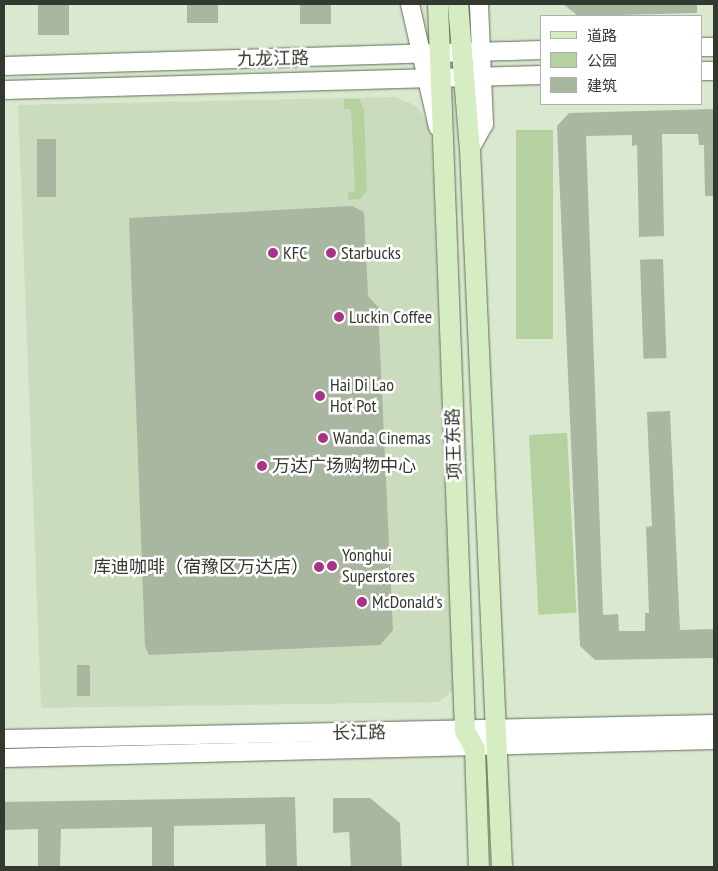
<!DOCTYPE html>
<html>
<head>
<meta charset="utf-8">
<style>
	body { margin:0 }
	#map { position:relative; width:718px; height:871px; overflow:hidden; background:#dae8d0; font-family:"PT Sans Narrow","Noto Sans SC",sans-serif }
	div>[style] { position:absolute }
	.built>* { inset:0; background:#cbdcbe }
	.green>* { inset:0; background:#b5d1a0; transform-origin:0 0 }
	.building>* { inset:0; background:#a9b6a0; transform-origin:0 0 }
	.roads { filter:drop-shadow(0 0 1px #626e59) drop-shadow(0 0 1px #626e59) }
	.secondary>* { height:18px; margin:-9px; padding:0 9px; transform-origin:9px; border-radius:9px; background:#fff }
	.primary>* { height:20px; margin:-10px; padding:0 10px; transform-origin:10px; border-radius:10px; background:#d6edc3 }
	.dots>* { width:14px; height:14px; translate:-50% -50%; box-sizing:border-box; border:2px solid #fff; border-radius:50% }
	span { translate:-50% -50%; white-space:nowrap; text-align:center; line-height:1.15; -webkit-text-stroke:5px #fff; paint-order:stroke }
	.street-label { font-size:18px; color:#343930 }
	.poi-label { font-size:18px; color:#343930 }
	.left { translate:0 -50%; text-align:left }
	.right { translate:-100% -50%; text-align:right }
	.frame { position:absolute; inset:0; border:5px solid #343930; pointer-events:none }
	.legend { position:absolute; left:540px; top:15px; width:162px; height:90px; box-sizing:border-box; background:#fff; border:1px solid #aeb0ac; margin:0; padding:6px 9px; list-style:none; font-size:15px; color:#343930 }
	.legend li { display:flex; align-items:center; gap:10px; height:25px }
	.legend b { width:25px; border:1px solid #aeb0ac }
</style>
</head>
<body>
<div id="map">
	<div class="built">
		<i style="clip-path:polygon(394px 97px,417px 106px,431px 130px,453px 690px,439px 702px,41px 708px,18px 105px)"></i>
	</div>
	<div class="green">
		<i style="clip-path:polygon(344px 99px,359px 99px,364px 109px,367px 190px,360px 199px,348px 200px,348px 192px,355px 191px,351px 109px,344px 109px)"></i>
		<i style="left:516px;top:130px;width:37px;height:209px"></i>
		<i style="left:567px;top:433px;width:180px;height:38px;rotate:87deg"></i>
	</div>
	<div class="building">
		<i style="left:38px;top:4px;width:31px;height:31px"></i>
		<i style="left:187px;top:4px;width:31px;height:19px"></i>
		<i style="left:300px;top:4px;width:31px;height:20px"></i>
		<i style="clip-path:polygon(563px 4px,697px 4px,697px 13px,578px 16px)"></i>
		<i style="clip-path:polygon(714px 109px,714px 196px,705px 196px,704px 145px,699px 145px,698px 134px,662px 134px,664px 236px,639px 237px,637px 145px,632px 146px,632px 135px,586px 136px,603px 615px,618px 614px,619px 631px,645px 631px,645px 613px,649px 613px,646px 527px,652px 526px,647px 412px,670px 411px,680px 630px,714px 629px,714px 658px,595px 660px,580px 646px,557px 126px,569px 113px)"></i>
		<i style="left:37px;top:139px;width:19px;height:58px"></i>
		<i style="clip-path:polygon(352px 206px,364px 212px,368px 296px,378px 307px,393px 630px,380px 645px,149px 655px,145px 646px,129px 218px)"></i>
		<i style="left:663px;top:259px;width:99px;height:23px;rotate:88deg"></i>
		<i style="left:77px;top:665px;width:13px;height:31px"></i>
		<i style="clip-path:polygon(295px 797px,297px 867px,266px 867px,265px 824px,174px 826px,174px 867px,152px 867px,152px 827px,61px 829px,60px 867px,38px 867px,38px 829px,4px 830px,4px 802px)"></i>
		<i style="clip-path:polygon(333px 798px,370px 798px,400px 823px,402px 867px,351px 867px,349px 832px,333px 833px)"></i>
	</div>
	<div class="roads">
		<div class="secondary">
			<i style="left:410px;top:4px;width:126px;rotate:77.2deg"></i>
			<i style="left:702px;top:47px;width:12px"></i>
			<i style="left:4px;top:66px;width:538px;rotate:-1.7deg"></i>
			<i style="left:702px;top:71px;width:12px"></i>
			<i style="left:4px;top:90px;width:538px;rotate:-1.6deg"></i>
			<i style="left:470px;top:149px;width:29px;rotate:-61deg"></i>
			<i style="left:484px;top:124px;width:120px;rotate:-92.4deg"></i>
			<i style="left:4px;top:739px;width:710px;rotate:-1.21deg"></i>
			<i style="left:4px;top:758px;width:710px;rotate:-1.45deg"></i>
		</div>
		<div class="primary">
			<i style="left:438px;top:4px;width:728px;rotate:87.87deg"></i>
			<i style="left:465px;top:731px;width:21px;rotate:61deg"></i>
			<i style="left:475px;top:749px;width:118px;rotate:88.1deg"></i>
			<i style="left:458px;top:4px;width:145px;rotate:85.3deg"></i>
			<i style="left:470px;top:149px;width:719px;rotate:87.45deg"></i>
		</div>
	</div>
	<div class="dots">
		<i style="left:273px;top:253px;background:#a93186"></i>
		<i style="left:331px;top:253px;background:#a93186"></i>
		<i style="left:339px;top:317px;background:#a93186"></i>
		<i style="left:320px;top:396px;background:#a93186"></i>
		<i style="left:323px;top:438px;background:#a93186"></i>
		<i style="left:262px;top:466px;background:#a93186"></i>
		<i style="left:332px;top:566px;background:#a93186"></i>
		<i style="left:319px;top:567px;background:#a93186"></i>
		<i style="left:362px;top:602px;background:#a93186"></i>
	</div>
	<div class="street-label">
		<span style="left:273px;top:59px;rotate:-1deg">九龙江路</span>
		<span style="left:454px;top:444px;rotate:-92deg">项王东路</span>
		<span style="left:359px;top:733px;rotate:-1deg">长江路</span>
	</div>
	<div class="poi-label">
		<span class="left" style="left:283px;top:253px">KFC</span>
		<span class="left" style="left:341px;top:253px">Starbucks</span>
		<span class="left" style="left:349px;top:317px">Luckin Coffee</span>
		<span class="left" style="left:330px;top:396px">Hai Di Lao<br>Hot Pot</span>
		<span class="left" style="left:333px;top:438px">Wanda Cinemas</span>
		<span class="left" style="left:272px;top:466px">万达广场购物中心</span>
		<span class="left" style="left:342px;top:566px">Yonghui<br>Superstores</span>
		<span class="right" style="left:309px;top:567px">库迪咖啡（宿豫区万达店）</span>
		<span class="left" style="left:372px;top:602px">McDonald's</span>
	</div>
	<div class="frame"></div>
	<ul class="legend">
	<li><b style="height:6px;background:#d6edc3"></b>道路</li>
	<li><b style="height:14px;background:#b5d1a0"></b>公园</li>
	<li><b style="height:14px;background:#a9b6a0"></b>建筑</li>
	</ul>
</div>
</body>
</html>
